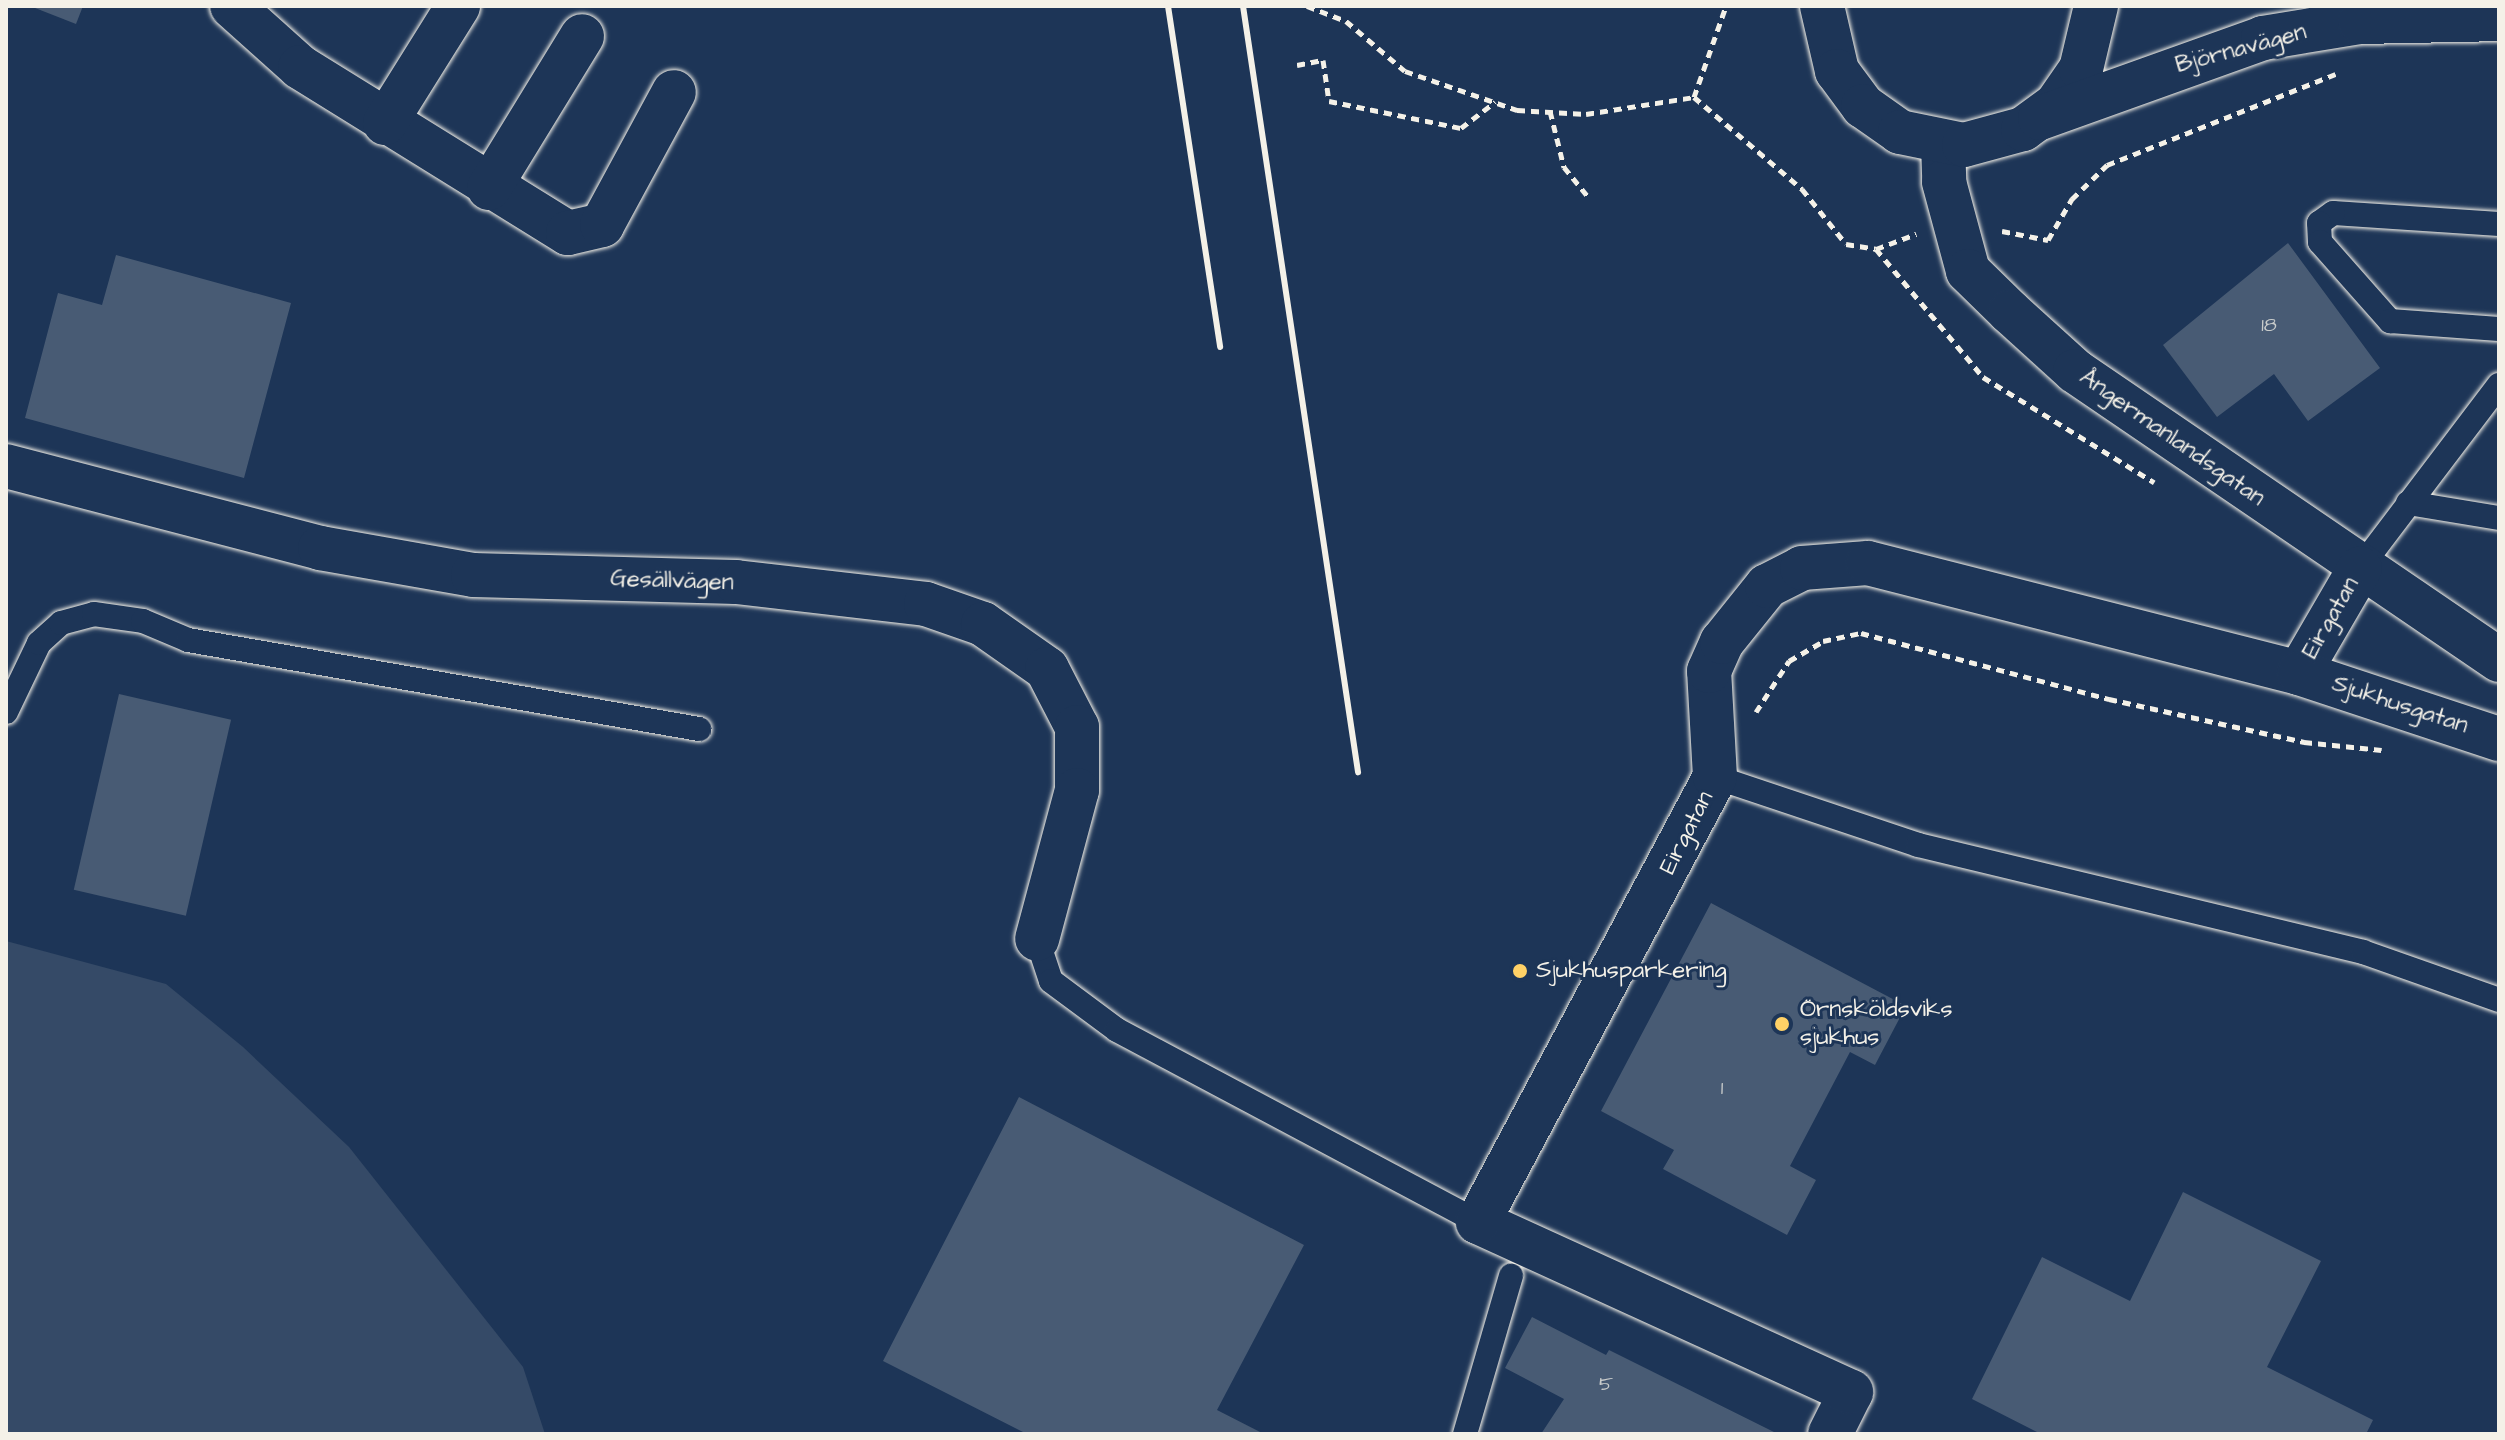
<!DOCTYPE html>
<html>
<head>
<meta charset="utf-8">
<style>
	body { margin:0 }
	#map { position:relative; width:2505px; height:1440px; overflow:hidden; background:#1d3557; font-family:"Architects Daughter",sans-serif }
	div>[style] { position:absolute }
	.green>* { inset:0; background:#354a67 }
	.building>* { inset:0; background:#485b74; transform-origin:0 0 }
	.path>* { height:5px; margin-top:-2.5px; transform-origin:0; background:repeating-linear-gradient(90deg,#f4f1e8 0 8px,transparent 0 14px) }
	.roads { filter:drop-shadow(0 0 2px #f4f1e8) drop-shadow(0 0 2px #f4f1e8) }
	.service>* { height:24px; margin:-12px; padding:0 12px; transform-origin:12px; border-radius:12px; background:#1d3557 }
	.minor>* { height:44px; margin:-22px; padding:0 22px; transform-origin:22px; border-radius:22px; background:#1d3557 }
	.secondary>* { height:44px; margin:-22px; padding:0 22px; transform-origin:22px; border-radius:22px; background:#1d3557 }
	.rail>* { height:6px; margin:-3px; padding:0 3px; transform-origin:3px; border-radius:3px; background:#f4f1e8 }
	.dots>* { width:22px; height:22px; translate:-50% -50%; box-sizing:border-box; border:4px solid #1d3557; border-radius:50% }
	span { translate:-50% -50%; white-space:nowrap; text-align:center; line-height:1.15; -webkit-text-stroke:6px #1d3557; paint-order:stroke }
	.number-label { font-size:20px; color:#c9cccb }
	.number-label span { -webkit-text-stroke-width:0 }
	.street-label { font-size:24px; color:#f4f1e8 }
	.poi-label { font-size:24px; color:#f4f1e8 }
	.left { translate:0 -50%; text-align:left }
	.frame { position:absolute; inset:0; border:8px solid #f4f1e8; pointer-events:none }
</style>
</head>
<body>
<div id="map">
	<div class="green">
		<i style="clip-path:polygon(6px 941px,166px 984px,243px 1047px,349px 1147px,523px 1367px,545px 1434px,6px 1434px)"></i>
	</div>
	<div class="building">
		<i style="clip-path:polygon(30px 6px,83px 6px,76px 24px)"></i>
		<i style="clip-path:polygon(2288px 243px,2380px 368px,2308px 421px,2274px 374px,2217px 417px,2163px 345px)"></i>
		<i style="clip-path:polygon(116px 255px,291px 303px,244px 478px,25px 418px,58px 293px,102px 305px)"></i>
		<i style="left:119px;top:694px;width:115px;height:201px;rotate:13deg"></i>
		<i style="clip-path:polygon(1711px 903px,1906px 1006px,1875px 1065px,1850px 1052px,1790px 1166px,1816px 1180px,1787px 1235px,1663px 1169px,1674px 1150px,1601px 1111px)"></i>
		<i style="clip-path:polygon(1019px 1097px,1304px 1245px,1217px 1410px,1264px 1434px,1027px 1434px,883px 1361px)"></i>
		<i style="clip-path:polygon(2183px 1192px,2321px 1261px,2267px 1367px,2373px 1420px,2366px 1434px,2041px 1434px,1972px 1399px,2042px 1257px,2130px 1301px)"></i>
		<i style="clip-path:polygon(1532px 1317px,1606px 1355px,1609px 1350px,1778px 1434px,1541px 1434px,1564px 1399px,1505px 1368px)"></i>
	</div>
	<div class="path">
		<i style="left:1307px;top:6px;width:42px;rotate:21deg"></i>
		<i style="left:1346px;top:21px;width:77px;rotate:40.3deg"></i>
		<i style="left:1405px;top:71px;width:119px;rotate:19.2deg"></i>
		<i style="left:1517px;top:110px;width:69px;rotate:3.3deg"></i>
		<i style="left:1586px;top:114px;width:109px;rotate:-8.9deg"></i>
		<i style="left:1694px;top:97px;width:142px;rotate:40.4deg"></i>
		<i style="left:1802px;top:189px;width:70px;rotate:51.3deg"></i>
		<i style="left:1846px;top:244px;width:30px;rotate:9deg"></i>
		<i style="left:1876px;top:249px;width:43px;rotate:-20.6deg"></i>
		<i style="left:1297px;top:65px;width:26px;rotate:-11deg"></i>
		<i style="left:1323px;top:60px;width:41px;rotate:81.7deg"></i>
		<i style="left:1329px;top:101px;width:135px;rotate:11.6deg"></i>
		<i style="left:1461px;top:128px;width:43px;rotate:-37.4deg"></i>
		<i style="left:1694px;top:97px;width:96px;rotate:-70.6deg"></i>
		<i style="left:1550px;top:111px;width:58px;rotate:76deg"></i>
		<i style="left:1564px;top:167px;width:38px;rotate:51deg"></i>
		<i style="left:2002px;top:231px;width:47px;rotate:11.1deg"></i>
		<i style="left:2048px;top:240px;width:48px;rotate:-59.7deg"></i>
		<i style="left:2072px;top:199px;width:49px;rotate:-44.2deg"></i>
		<i style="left:2107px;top:165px;width:246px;rotate:-21.7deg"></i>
		<i style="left:1876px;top:249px;width:167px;rotate:50.1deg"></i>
		<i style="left:1983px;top:377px;width:201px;rotate:31.6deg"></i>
		<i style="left:1756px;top:712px;width:61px;rotate:-57.1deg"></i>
		<i style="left:1789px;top:661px;width:39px;rotate:-30deg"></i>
		<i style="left:1823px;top:641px;width:39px;rotate:-12deg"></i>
		<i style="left:1861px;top:633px;width:257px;rotate:14.9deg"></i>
		<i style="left:2109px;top:699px;width:200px;rotate:12.4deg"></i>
		<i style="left:2304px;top:742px;width:78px;rotate:5.9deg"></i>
	</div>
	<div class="roads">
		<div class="service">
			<i style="left:2499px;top:224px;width:166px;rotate:-176.2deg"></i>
			<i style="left:2333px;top:213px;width:17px;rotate:144deg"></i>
			<i style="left:2319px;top:223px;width:19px;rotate:87deg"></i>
			<i style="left:2320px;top:242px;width:106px;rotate:48.5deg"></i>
			<i style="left:2390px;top:321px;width:109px;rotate:4.2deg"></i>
			<i style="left:2408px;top:503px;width:92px;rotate:9.4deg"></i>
			<i style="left:2360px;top:568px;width:230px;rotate:-52.8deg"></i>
			<i style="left:6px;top:712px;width:76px;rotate:-64.4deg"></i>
			<i style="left:39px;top:643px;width:30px;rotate:-42deg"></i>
			<i style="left:61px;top:623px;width:34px;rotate:-15deg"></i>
			<i style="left:94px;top:614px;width:49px;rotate:8.1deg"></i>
			<i style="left:143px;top:621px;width:49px;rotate:22.9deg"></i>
			<i style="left:188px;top:640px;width:519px;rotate:9.88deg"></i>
			<i style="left:1715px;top:777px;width:214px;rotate:18.5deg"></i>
			<i style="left:1918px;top:845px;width:458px;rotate:13.5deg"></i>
			<i style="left:2363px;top:952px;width:144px;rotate:19.4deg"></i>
			<i style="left:1037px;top:939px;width:44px;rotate:71.6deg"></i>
			<i style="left:1051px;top:981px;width:82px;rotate:36.6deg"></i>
			<i style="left:1117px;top:1030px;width:409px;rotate:28deg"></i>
			<i style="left:1465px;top:1434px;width:165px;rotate:-73.8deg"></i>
		</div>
		<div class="minor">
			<i style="left:232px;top:6px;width:91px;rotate:41.9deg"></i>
			<i style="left:300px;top:67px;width:315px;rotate:31.8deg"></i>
			<i style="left:568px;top:233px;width:35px;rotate:-13deg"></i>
			<i style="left:602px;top:225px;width:151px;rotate:-61.6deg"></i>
			<i style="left:385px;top:123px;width:138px;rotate:-58deg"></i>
			<i style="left:1943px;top:144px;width:38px;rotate:88deg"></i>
			<i style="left:1944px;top:182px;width:92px;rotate:74.9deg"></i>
			<i style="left:1968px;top:271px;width:59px;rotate:44.3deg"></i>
			<i style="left:2010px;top:312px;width:88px;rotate:42.2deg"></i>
			<i style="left:2075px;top:371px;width:513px;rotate:34.28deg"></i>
			<i style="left:489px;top:188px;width:178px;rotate:-58.5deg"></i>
			<i style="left:6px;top:466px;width:325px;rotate:14.6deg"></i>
			<i style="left:320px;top:548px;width:155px;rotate:10deg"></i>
			<i style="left:473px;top:575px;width:263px;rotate:1.5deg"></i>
			<i style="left:736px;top:582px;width:191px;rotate:6.6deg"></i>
			<i style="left:926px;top:604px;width:60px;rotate:19.3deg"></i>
			<i style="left:983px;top:624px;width:78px;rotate:35.1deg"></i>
			<i style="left:1047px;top:669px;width:65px;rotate:62.7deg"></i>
			<i style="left:1077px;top:727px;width:63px;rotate:90deg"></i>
			<i style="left:1077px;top:790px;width:154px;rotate:105deg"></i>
			<i style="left:2299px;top:673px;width:121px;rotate:-59.8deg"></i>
			<i style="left:1830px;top:1434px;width:47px;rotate:-63.4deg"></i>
			<i style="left:1851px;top:1392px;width:410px;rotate:-155.5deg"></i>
			<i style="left:1478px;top:1222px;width:504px;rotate:-61.96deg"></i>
			<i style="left:1715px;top:777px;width:106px;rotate:-93.2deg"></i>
			<i style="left:1709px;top:671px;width:32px;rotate:-66deg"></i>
			<i style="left:1722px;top:642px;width:72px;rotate:-51.2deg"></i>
			<i style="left:1767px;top:586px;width:39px;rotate:-27deg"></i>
			<i style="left:1802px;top:568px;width:66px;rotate:-4.3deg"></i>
			<i style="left:1868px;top:563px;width:445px;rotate:14.3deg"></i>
			<i style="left:2299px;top:673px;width:211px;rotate:18.3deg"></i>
		</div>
		<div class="secondary">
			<i style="left:1822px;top:6px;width:67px;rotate:77deg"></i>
			<i style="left:1837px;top:71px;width:44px;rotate:53.4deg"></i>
			<i style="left:1863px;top:106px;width:45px;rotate:35.1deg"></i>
			<i style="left:1900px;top:132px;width:65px;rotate:11.5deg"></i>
			<i style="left:1964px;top:145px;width:61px;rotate:-15.2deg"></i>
			<i style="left:2023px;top:129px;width:41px;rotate:-36deg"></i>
			<i style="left:2056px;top:105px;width:44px;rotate:-55.2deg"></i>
			<i style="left:2081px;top:69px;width:65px;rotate:-76.6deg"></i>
			<i style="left:2040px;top:118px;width:237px;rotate:-19.7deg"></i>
			<i style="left:2263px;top:38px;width:98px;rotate:-9.4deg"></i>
			<i style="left:2360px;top:22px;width:139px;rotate:-1.2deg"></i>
		</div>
	</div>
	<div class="rail">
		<i style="left:1168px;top:6px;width:345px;rotate:81.3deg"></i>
		<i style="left:1243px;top:6px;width:775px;rotate:81.46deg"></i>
	</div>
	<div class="dots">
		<i style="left:1520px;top:971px;background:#ffd166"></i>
		<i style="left:1782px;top:1024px;background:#ffd166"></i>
	</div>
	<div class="number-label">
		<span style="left:2269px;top:325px">18</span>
		<span style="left:1722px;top:1088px">1</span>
		<span style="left:1606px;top:1384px">5</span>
	</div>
	<div class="street-label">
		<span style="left:2241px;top:49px;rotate:-15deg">Björnavägen</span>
		<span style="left:2172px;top:438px;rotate:35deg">Ångermanlandsgatan</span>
		<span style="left:672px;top:581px;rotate:2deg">Gesällvägen</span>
		<span style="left:2331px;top:618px;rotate:-60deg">Eirgatan</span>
		<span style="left:2400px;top:705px;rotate:18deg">Sjukhusgatan</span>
		<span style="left:1687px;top:833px;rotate:-63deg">Eirgatan</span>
	</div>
	<div class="poi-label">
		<span class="left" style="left:1536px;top:971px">Sjukhusparkering</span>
		<span class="left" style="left:1800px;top:1024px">Örnsköldsviks<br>sjukhus</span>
	</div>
	<div class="frame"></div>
</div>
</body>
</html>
